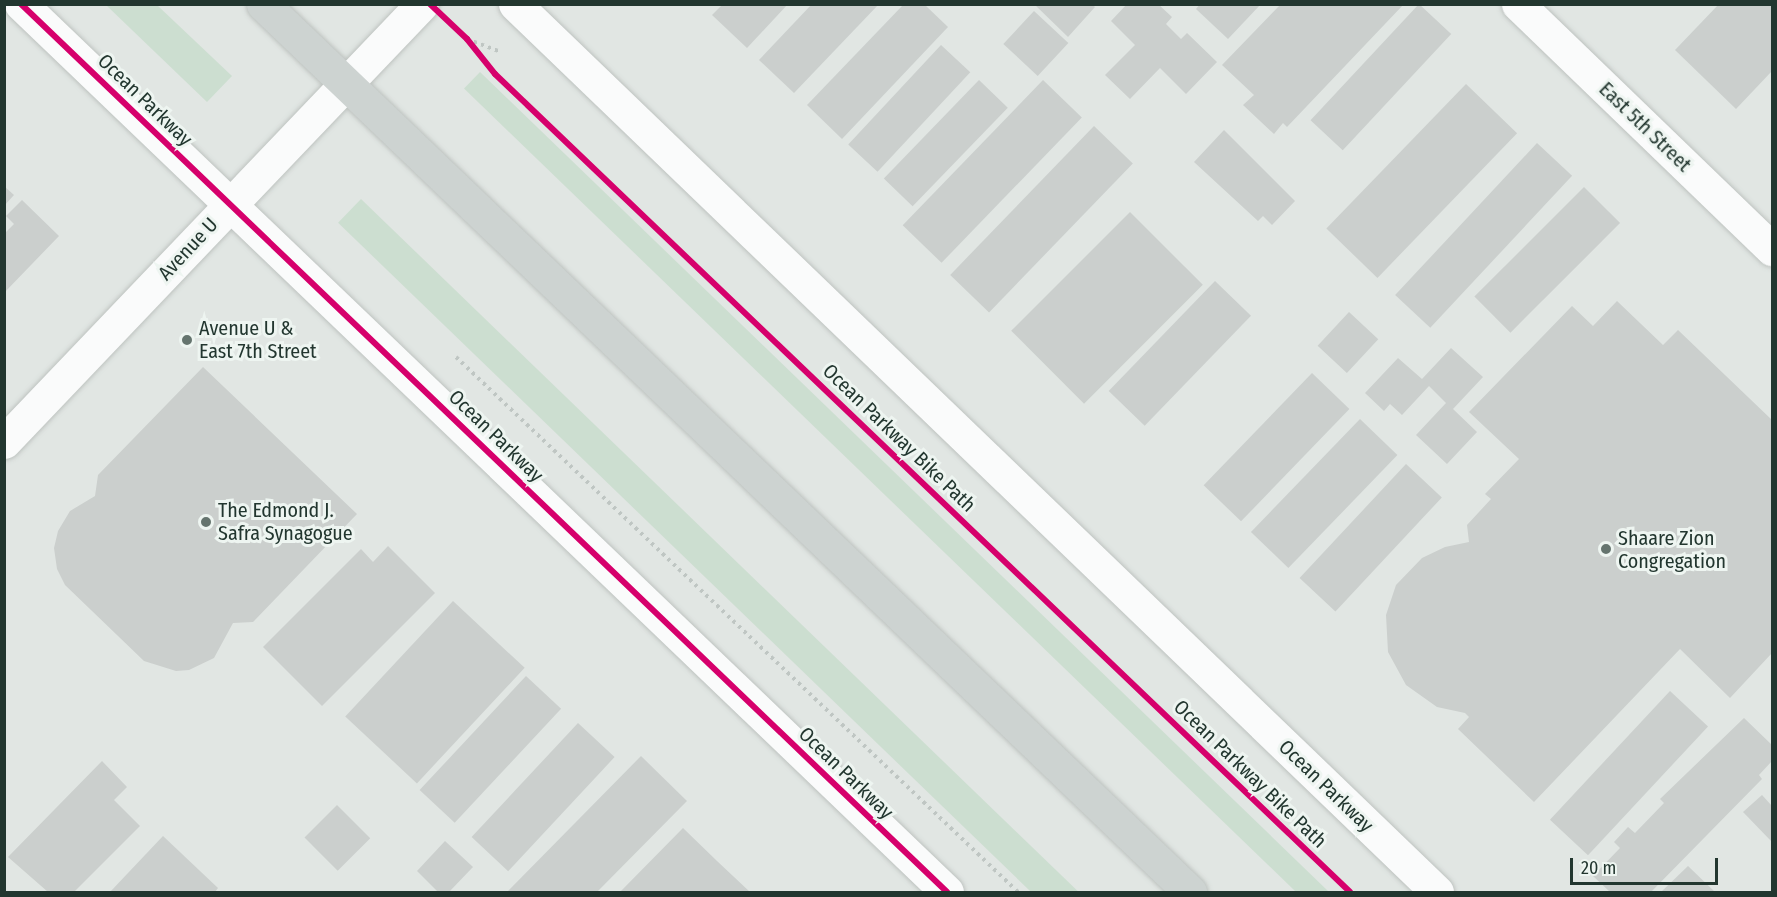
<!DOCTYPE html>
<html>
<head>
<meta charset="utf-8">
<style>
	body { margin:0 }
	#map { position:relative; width:1777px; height:897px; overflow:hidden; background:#e1e6e3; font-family:"Fira Sans Condensed",sans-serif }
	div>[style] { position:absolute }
	.green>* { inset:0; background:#ccded0; transform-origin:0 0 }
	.building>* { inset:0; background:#cbcfcd; transform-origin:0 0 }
	.path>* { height:4px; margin-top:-2px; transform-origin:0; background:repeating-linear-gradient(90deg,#bfc6c3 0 3px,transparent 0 7.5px) }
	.roads { filter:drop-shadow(0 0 2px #bec3c0) drop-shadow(0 0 2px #bec3c0) }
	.street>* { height:33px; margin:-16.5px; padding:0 16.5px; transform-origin:16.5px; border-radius:16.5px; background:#fafbfb }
	.secondary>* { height:33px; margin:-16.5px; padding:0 16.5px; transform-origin:16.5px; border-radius:16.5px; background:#fafbfb }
	.primary>* { height:33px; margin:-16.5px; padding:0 16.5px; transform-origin:16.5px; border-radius:16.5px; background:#cdd3d1 }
	.cycleway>* { height:6px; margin:-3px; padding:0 3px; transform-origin:3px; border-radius:3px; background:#d6006c }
	.dots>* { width:16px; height:16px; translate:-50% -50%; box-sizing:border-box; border:3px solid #eef5f1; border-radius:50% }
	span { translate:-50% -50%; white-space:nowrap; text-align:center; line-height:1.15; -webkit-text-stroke:6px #eef5f1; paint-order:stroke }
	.street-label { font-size:20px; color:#22362f }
	.poi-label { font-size:20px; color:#22362f }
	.left { translate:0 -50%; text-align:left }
	.frame { position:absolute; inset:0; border:6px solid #22362f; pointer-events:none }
	.scale { position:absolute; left:1570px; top:858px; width:148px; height:27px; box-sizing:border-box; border:3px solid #22362f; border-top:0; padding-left:8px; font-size:18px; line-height:21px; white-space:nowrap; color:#22362f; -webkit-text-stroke:4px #eef5f1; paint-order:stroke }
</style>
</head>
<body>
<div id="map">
	<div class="green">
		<i style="clip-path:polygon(106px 5px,157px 5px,232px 76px,207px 102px)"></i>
		<i style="left:480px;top:72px;width:1185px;height:23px;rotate:44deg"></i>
		<i style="left:361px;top:199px;width:1001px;height:33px;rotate:44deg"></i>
	</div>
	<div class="building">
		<i style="clip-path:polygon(723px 4px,788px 4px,747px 48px,712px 15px)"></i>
		<i style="clip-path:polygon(812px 4px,879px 4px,794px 93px,759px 60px)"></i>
		<i style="clip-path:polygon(1034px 4px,1092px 4px,1095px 7px,1068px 37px)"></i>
		<i style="clip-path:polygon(1127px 4px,1158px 4px,1172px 17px,1166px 24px,1181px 39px,1187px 33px,1217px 62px,1186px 94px,1160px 68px,1130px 99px,1105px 75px,1135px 45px,1111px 21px)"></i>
		<i style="clip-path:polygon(1200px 4px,1261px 4px,1228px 39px,1196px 9px)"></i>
		<i style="clip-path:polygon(1281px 4px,1404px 4px,1287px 127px,1283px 123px,1274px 134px,1243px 105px,1254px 95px,1222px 65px)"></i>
		<i style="left:1419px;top:4px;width:44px;height:159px;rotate:43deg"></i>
		<i style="clip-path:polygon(1719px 4px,1772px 4px,1772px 71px,1736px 109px,1675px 50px)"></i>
		<i style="clip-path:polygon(903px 5px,925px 5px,948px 27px,842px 139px,807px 105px)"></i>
		<i style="left:1034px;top:11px;width:47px;height:45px;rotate:43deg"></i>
		<i style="left:941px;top:45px;width:40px;height:136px;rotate:43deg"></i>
		<i style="left:979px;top:80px;width:40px;height:137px;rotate:44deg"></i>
		<i style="left:1043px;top:80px;width:54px;height:202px;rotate:44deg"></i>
		<i style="left:1466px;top:84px;width:71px;height:201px;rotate:44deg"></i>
		<i style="left:1094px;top:126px;width:54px;height:207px;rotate:44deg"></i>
		<i style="clip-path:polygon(1224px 130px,1295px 201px,1272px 225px,1263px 216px,1258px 221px,1194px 162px)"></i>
		<i style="left:1537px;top:143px;width:48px;height:208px;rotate:43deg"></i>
		<i style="clip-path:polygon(4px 186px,14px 195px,4px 206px)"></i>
		<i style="left:1584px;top:187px;width:51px;height:155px;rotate:45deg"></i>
		<i style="clip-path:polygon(22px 200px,59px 236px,4px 293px,4px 234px,14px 224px,6px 216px)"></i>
		<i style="left:1130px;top:212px;width:103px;height:168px;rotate:45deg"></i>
		<i style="left:1215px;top:281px;width:50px;height:153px;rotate:44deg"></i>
		<i style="clip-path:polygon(1617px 301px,1663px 345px,1678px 330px,1772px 420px,1772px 653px,1730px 698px,1680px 649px,1534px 802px,1458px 729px,1469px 717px,1465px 713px,1437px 707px,1406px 685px,1388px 652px,1386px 615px,1396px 585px,1422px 558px,1445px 547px,1469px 542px,1467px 525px,1491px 499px,1485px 494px,1519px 459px,1469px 412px,1572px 306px,1593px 326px)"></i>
		<i style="left:1349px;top:312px;width:40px;height:46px;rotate:43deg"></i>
		<i style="clip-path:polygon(1451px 348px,1483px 377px,1453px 409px,1477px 432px,1447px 464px,1416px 435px,1446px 403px,1429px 386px,1402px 415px,1390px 404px,1384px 411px,1365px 393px,1398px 358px,1422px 379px)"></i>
		<i style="clip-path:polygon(203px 367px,357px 514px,253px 622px,233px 623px,214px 658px,189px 670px,176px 671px,144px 661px,65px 585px,57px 569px,54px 548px,58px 531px,70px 511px,95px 496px,98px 475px)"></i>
		<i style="left:1312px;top:373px;width:52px;height:156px;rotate:44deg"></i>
		<i style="left:1360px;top:419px;width:52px;height:157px;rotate:44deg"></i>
		<i style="left:1406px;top:464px;width:49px;height:156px;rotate:43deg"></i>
		<i style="clip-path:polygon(388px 546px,435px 593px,322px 706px,263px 647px,361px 549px,373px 562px)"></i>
		<i style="left:453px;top:601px;width:98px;height:158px;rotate:43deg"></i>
		<i style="left:526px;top:676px;width:48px;height:156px;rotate:43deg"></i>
		<i style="left:1670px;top:691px;width:52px;height:176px;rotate:43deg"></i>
		<i style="clip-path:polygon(1744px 718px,1772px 745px,1772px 761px,1759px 775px,1762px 779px,1651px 892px,1610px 892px,1593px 876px,1620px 848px,1614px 842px,1628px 827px,1635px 833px,1664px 803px,1660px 799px)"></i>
		<i style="left:578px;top:723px;width:50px;height:156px;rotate:43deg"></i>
		<i style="clip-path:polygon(641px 756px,687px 801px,597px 892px,507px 892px)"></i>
		<i style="clip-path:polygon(102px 761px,127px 787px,114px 800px,140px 826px,74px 892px,48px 892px,8px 857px)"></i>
		<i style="clip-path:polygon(1762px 795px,1772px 806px,1772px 842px,1743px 812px)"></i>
		<i style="left:337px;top:805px;width:47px;height:46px;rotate:45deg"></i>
		<i style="clip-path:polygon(683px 828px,717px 861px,750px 892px,620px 892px)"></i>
		<i style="clip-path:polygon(163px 836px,218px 888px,215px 892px,110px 892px)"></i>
		<i style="clip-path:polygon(445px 841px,473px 867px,449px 892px,438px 892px,417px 871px)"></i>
		<i style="clip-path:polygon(1688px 866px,1715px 892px,1661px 892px)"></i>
	</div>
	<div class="path">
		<i style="left:467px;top:39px;width:36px;rotate:21deg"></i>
		<i style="left:456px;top:357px;width:776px;rotate:43.59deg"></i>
	</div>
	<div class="roads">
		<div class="street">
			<i style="left:21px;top:4px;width:1283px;rotate:43.8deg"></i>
			<i style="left:515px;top:4px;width:1280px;rotate:43.92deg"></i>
			<i style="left:1518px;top:4px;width:353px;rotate:44deg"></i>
		</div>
		<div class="secondary">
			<i style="left:4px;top:442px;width:605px;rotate:-46.34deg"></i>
		</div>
		<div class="primary">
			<i style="left:263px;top:4px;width:1284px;rotate:43.77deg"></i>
		</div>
	</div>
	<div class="cycleway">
		<i style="left:21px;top:4px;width:1283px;rotate:43.8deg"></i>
		<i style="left:430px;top:4px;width:51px;rotate:43.4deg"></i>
		<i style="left:467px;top:39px;width:45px;rotate:51.3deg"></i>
		<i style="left:495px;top:74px;width:1183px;rotate:43.73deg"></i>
	</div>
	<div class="dots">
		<i style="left:187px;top:340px;background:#65746e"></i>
		<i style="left:206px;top:522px;background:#65746e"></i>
		<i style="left:1606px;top:549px;background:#65746e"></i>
	</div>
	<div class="street-label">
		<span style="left:145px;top:100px;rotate:44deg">Ocean Parkway</span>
		<span style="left:1645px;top:127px;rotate:44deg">East 5th Street</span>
		<span style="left:188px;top:249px;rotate:-47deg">Avenue U</span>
		<span style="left:496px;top:436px;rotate:44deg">Ocean Parkway</span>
		<span style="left:899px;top:438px;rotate:44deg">Ocean Parkway Bike Path</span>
		<span style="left:846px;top:773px;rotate:44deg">Ocean Parkway</span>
		<span style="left:1250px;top:774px;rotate:44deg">Ocean Parkway Bike Path</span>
		<span style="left:1326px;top:786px;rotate:44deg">Ocean Parkway</span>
	</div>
	<div class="poi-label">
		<span class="left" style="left:199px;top:340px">Avenue U &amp;<br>East 7th Street</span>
		<span class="left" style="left:218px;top:522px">The Edmond J.<br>Safra Synagogue</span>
		<span class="left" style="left:1618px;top:550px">Shaare Zion<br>Congregation</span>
	</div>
	<div class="frame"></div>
	<div class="scale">20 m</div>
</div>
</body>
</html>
